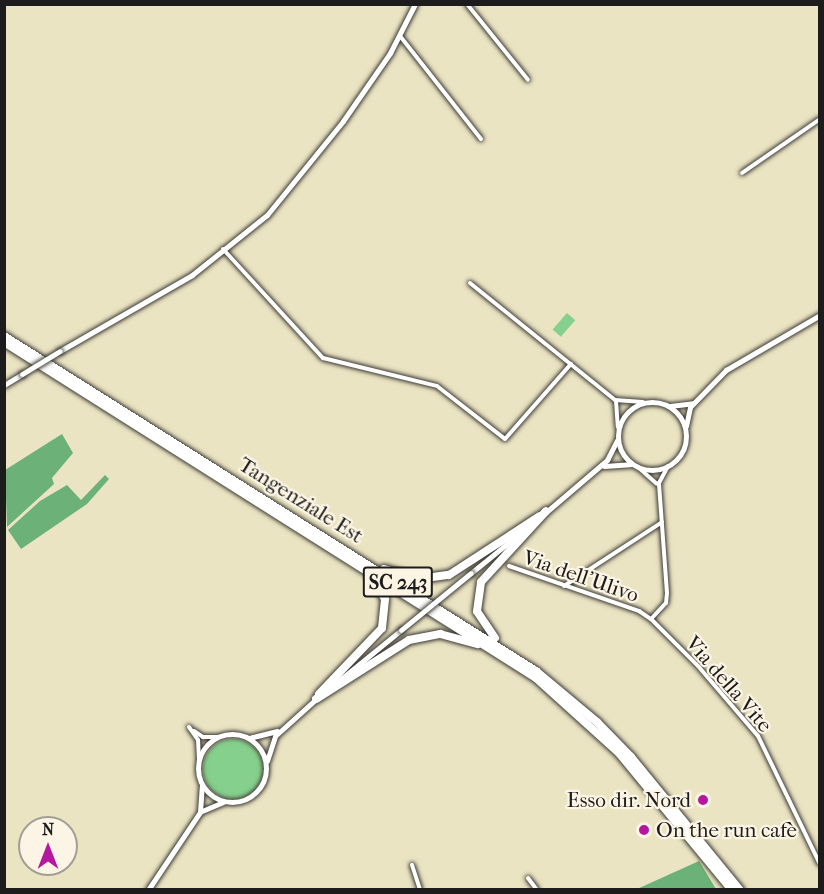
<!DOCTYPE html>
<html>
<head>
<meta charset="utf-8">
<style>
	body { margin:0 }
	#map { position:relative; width:824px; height:894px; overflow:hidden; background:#ebe4c3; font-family:"IM FELL French Canon",serif }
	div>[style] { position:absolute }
	.green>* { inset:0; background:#86d08d; transform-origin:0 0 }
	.round { border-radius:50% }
	.forest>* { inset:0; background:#6cb278 }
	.roads { filter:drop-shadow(0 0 2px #3b3a35) drop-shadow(0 0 2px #3b3a35) }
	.street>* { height:4px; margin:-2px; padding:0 2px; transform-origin:2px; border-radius:2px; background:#fff }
	.secondary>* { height:5px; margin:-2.5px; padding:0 2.5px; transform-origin:2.5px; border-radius:2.5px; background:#fff }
	.secondary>.ring { margin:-2.5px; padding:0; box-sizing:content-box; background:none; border:5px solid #fff; border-radius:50% }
	.highway>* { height:8px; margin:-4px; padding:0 4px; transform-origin:4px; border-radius:4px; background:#fff }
	.bridges { filter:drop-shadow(0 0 2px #3b3a35) drop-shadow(0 0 2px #3b3a35) }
	.secondary-bridge>* { height:5px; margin:-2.5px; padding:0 2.5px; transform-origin:2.5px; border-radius:2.5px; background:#fff }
	.dots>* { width:16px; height:16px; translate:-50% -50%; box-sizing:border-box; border:3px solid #fcf5e5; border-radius:50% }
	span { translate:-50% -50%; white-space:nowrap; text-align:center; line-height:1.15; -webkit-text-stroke:4.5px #fcf5e5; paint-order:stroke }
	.shield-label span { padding:2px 4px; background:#fcf5e5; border:2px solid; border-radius:4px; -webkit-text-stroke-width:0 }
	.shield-label { font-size:20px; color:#1c1c1c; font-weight:700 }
	.street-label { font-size:21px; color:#1c1c1c }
	.poi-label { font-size:21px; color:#1c1c1c }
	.right { translate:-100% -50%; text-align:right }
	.left { translate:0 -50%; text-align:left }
	.frame { position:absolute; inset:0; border:6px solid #1c1c1c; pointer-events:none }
	.north { position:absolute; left:18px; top:816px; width:60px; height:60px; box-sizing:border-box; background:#fcf5e5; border:2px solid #a29e95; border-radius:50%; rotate:0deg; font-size:16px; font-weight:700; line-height:24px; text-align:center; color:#1c1c1c }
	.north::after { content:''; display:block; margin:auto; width:21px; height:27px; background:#b5179e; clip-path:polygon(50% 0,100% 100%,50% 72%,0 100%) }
</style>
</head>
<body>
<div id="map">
	<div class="green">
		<i style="left:567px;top:313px;width:11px;height:22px;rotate:41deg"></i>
		<i class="round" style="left:203px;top:739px;width:60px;height:60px"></i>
	</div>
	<div class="forest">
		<i style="clip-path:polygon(62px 434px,73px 453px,52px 478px,54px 484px,7px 527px,5px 470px)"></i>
		<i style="clip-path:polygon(105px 475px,109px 479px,87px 504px,21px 549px,8px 530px,40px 501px,67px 485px,81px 500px)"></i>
		<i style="clip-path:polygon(699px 861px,716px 889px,637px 889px)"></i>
	</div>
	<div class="roads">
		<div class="street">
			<i style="left:467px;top:4px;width:97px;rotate:51.2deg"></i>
			<i style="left:400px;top:36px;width:131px;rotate:51.8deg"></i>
			<i style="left:742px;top:173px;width:95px;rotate:-34.7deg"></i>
			<i style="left:223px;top:249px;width:148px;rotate:47.5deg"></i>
			<i style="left:323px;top:358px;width:117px;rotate:13.8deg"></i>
			<i style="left:437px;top:386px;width:86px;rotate:37.9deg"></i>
			<i style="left:505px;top:439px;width:100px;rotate:-48.7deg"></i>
			<i style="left:470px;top:283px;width:186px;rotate:38.9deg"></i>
			<i style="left:615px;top:400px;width:28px;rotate:4deg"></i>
			<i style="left:616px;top:401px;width:26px;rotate:86deg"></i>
			<i style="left:638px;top:467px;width:25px;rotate:42deg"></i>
			<i style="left:509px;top:566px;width:138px;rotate:19.1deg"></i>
			<i style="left:639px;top:611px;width:14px;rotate:34deg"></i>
			<i style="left:651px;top:619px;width:66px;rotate:45deg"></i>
			<i style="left:698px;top:666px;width:92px;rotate:49.4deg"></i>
			<i style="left:758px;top:736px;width:142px;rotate:64.2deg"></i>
			<i style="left:564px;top:586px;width:117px;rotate:-33.1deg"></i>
			<i style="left:651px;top:619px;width:22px;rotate:-47deg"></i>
			<i style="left:666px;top:603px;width:10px;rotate:-84deg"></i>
			<i style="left:667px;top:593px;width:110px;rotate:-94.2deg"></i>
			<i style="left:659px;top:483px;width:19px;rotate:-62deg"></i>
			<i style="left:189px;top:727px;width:16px;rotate:55deg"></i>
			<i style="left:198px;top:740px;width:19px;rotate:87deg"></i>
			<i style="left:194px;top:731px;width:11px;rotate:34deg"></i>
			<i style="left:203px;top:737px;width:16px"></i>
			<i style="left:412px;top:865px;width:26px;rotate:72deg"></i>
			<i style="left:528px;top:878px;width:15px;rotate:53deg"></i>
		</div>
		<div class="secondary">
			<i style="left:60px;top:351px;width:152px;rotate:-29.9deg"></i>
			<i style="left:192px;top:275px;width:96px;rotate:-38.7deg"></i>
			<i style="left:267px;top:215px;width:121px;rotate:-51deg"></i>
			<i style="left:343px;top:121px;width:83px;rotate:-55.3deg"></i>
			<i style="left:390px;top:53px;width:55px;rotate:-63deg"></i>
			<i style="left:4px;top:385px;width:21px;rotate:-31deg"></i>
			<i class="ring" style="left:618px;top:402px;width:63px;height:63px"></i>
			<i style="left:670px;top:406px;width:23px;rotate:-7deg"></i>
			<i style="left:686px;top:426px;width:19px;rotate:-78deg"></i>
			<i style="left:690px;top:407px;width:52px;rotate:-45.8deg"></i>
			<i style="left:726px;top:370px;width:109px;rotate:-30.3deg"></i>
			<i style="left:604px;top:466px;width:26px;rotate:-4deg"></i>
			<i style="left:545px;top:513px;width:82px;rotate:-40.5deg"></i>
			<i style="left:607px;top:460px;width:22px;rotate:-63deg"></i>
			<i style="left:471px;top:573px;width:62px;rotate:-39.1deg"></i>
			<i style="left:336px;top:683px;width:84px;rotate:-39.2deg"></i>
			<i class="ring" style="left:198px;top:734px;width:63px;height:63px"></i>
			<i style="left:249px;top:738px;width:29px;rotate:-14deg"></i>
			<i style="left:267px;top:761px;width:26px;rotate:-72deg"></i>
			<i style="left:275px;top:736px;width:57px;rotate:-42.1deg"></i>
			<i style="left:202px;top:811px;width:23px;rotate:-23deg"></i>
			<i style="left:148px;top:890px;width:94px;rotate:-56.3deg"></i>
			<i style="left:200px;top:812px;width:27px;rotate:-86deg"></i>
		</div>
		<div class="highway">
			<i style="left:4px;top:336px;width:629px;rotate:32.2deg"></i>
			<i style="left:536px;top:671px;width:80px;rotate:39.9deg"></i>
			<i style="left:597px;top:722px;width:49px;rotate:45.8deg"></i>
			<i style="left:631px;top:757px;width:172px;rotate:50.7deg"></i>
			<i style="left:4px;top:342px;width:629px;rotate:32.28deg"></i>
			<i style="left:536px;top:678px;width:112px;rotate:42.1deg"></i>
			<i style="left:619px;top:753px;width:178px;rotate:50.5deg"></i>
			<i style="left:384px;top:569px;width:36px;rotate:16deg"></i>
			<i style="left:419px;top:579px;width:30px;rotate:-8deg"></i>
			<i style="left:449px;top:575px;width:108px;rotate:-33deg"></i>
			<i style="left:495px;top:638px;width:32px;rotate:-124deg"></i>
			<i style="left:477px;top:611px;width:29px;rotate:-82deg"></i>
			<i style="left:481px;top:582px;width:96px;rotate:-47.5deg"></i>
			<i style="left:319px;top:694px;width:91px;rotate:-46.3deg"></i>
			<i style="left:382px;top:628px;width:29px;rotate:-84deg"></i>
			<i style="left:385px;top:599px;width:28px;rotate:-122deg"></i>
			<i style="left:316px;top:699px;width:110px;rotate:-32.4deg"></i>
			<i style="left:409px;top:640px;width:32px;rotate:-11deg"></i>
			<i style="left:440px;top:634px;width:39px;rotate:15deg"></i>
		</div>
	</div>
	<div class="bridges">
		<div class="secondary-bridge">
			<i style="left:22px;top:374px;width:44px;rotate:-31.2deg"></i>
			<i style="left:401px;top:630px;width:90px;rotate:-39.2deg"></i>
		</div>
	</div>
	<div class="dots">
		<i style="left:703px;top:800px;background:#b5179e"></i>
		<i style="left:644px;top:830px;background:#b5179e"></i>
	</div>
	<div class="shield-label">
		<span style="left:398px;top:582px">SC 243</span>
	</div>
	<div class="street-label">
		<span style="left:301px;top:500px;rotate:32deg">Tangenziale Est</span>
		<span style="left:581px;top:576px;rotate:19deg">Via dell'Ulivo</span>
		<span style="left:729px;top:684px;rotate:49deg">Via della Vite</span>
	</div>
	<div class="poi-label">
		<span class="right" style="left:691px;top:800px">Esso dir. Nord</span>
		<span class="left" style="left:656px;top:830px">On the run cafè</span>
	</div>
	<div class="frame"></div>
	<div class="north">N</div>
</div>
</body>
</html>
